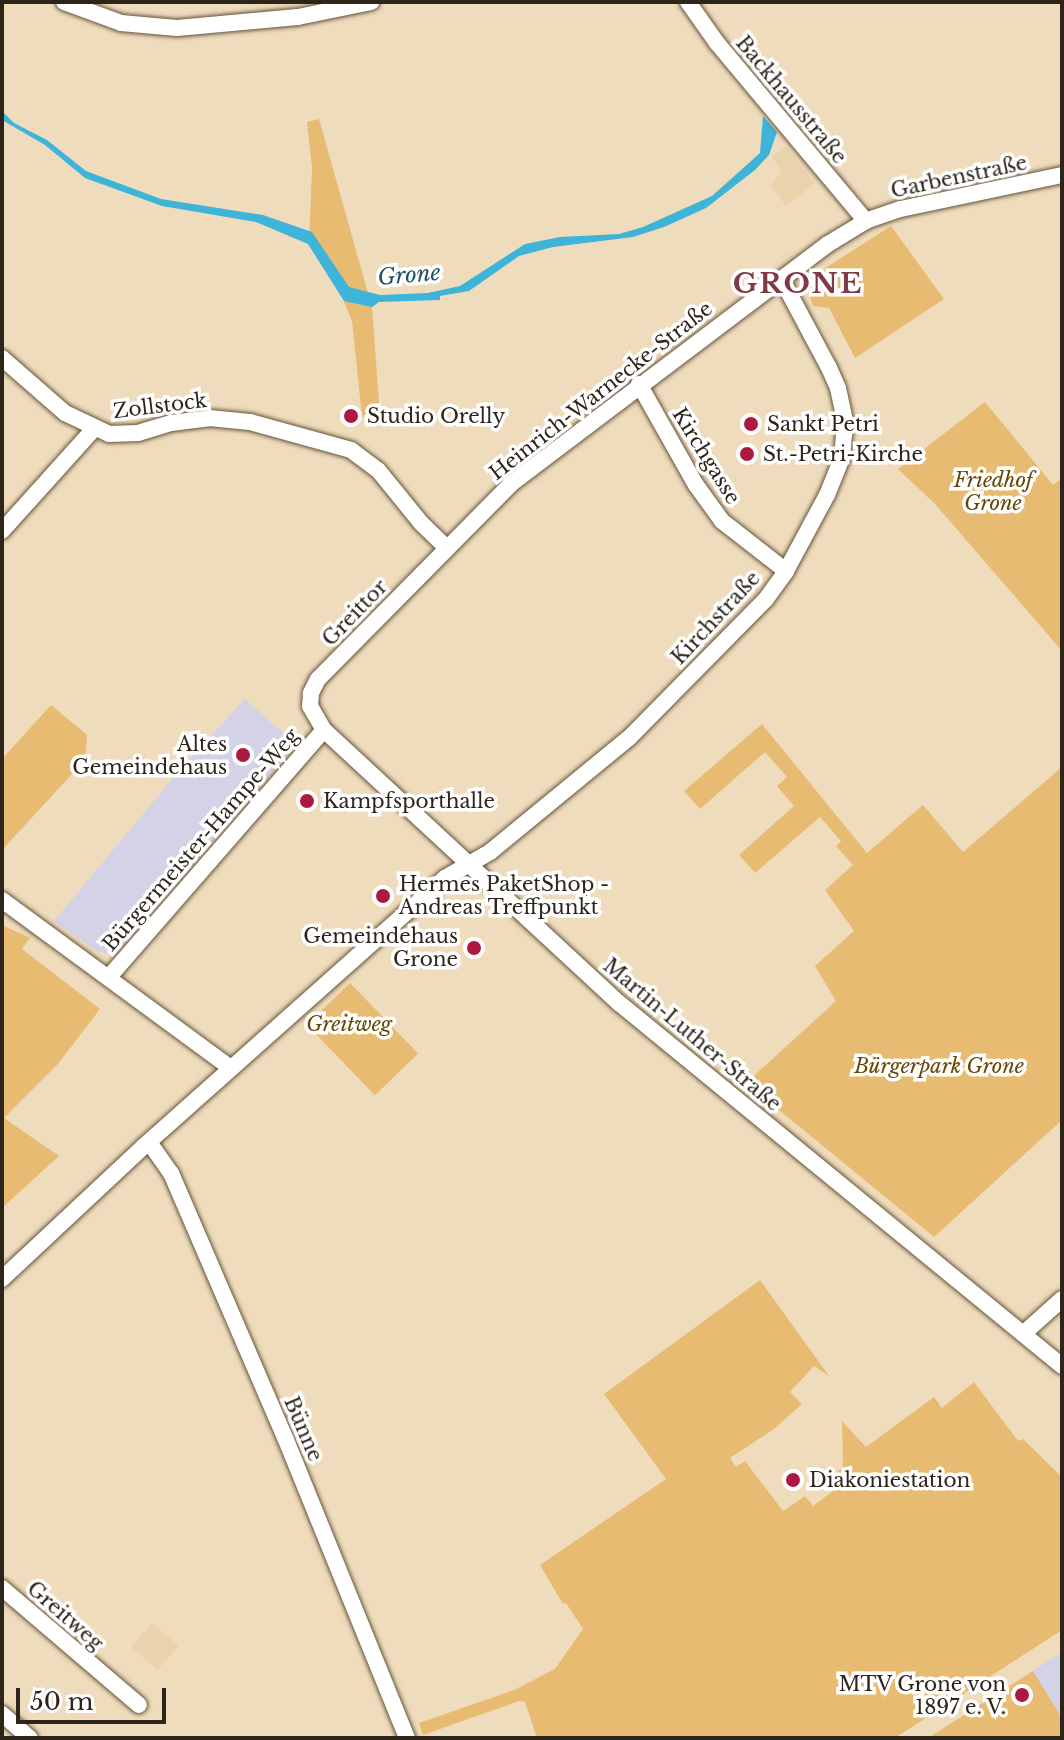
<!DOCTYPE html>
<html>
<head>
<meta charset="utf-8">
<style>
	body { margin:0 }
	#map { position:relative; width:1064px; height:1740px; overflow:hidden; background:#efdcbd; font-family:"Libre Baskerville",serif }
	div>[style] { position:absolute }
	.built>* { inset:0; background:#ead2ad; transform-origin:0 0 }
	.education>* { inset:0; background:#d4d2e7 }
	.green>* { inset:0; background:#e8bb72; transform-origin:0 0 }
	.water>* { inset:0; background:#3db4d8 }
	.roads { filter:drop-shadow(0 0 2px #655439) drop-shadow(0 0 2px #655439) }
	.minor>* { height:16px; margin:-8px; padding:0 8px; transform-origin:8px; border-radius:8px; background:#fff }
	.dots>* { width:22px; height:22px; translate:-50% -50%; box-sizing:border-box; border:4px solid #fff; border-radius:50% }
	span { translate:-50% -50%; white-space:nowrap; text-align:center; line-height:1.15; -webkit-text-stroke:7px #fff; paint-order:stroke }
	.street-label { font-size:20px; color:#2d251a }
	.poi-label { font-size:20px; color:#2d251a }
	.left { translate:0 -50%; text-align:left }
	.right { translate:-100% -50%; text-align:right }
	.park-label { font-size:20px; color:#664600; font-style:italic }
	.water-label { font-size:22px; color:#215161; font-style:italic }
	.district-label { font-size:28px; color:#813943; font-weight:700; letter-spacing:2px }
	.frame { position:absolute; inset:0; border:4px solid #2d251a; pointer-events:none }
	.scale { position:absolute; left:16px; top:1688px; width:150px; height:36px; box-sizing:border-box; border:4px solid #2d251a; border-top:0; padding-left:10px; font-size:24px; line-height:28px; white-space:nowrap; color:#2d251a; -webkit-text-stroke:6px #fff; paint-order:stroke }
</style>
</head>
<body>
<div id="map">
	<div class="built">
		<i style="clip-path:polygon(786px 146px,815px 183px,786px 206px,771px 186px,782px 171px,772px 158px)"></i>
		<i style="left:152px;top:1623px;width:35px;height:32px;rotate:41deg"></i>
	</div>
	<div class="education">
		<i style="clip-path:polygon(245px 699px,295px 744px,121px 949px,111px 954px,98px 952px,54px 921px,183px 766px)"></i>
		<i style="clip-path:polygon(1062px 1652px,1062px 1718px,1033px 1671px)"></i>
	</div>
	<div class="green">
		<i style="clip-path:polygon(319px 119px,372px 307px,380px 416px,362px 417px,352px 321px,338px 287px,309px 245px,312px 168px,307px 122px)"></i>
		<i style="clip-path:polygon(891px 226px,944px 299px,855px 358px,829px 308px,813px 306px,809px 292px,812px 280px,819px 272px)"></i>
		<i style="clip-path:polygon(985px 402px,1053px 485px,1062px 478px,1062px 651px,935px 504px,898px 469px)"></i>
		<i style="clip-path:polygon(51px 705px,87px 735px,85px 760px,2px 850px,2px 759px)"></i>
		<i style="clip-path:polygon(762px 724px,867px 853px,923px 805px,963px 852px,1062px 767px,1062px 1120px,934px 1237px,746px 1083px,836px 1001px,815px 966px,854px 931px,825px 890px,853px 865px,836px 846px,841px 841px,820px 817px,755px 873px,739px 855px,794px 806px,777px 786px,787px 777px,765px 752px,700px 809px,684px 791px)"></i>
		<i style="clip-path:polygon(2px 925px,30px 938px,22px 949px,100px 1009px,58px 1064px,4px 1118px,59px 1156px,2px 1208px)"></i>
		<i style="left:350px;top:983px;width:98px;height:60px;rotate:46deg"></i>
		<i style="clip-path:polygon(760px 1280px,829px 1376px,814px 1366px,790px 1392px,802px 1404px,774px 1429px,730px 1458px,736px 1467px,745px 1461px,783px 1511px,805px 1496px,813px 1506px,833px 1491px,826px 1481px,843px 1467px,842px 1421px,866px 1447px,934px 1397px,942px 1408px,974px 1382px,1018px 1441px,1023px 1439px,1062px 1477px,1062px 1630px,895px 1738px,537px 1738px,525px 1702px,519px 1701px,423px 1735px,419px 1723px,514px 1690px,555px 1669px,583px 1629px,566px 1603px,563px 1604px,540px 1565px,666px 1479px,604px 1394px)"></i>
		<i style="clip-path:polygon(1033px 1671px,1062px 1718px,1062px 1738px,928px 1738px)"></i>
	</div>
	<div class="water">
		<i style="clip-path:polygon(2px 111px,14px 123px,47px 140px,86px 171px,161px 199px,263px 215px,312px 232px,349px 287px,380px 295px,428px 293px,460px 286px,525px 244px,560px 237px,619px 234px,643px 227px,712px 196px,760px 153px,763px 116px,777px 132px,769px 155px,755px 170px,706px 208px,664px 227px,633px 237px,553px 247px,519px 256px,469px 291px,440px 296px,440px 300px,379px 302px,372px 307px,344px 301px,308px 244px,256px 222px,162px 206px,85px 178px,45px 145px,2px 120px)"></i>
	</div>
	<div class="roads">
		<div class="minor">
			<i style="left:64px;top:2px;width:61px;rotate:20.2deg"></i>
			<i style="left:121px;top:23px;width:56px;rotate:5.1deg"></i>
			<i style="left:177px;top:28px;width:121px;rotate:-5.2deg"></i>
			<i style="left:298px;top:17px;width:75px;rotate:-11.6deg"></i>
			<i style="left:688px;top:2px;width:50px;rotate:54.7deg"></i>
			<i style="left:717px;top:43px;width:232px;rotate:50.1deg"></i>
			<i style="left:1062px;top:175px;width:166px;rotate:168.1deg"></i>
			<i style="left:900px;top:209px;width:36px;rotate:161deg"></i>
			<i style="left:866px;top:221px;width:44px;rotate:148.8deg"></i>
			<i style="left:828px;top:244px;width:398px;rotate:142.9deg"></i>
			<i style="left:511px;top:484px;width:274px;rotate:134.7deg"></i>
			<i style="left:318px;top:679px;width:16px;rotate:117deg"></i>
			<i style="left:311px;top:693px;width:13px;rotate:94deg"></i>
			<i style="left:310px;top:706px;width:28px;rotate:60deg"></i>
			<i style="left:324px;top:730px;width:402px;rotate:42.8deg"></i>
			<i style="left:619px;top:1003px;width:573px;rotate:39.33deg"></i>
			<i style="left:2px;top:358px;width:84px;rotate:41.1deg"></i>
			<i style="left:65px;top:413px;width:49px;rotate:25.5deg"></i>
			<i style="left:109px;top:434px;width:29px;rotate:-2deg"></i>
			<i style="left:138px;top:433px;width:34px;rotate:-17deg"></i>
			<i style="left:171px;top:423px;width:38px;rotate:-7deg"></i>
			<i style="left:209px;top:418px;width:41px;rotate:5.6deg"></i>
			<i style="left:250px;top:422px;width:105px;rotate:15.5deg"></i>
			<i style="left:351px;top:450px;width:34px;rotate:37deg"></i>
			<i style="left:378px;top:470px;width:68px;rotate:50.9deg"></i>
			<i style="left:421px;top:523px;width:36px;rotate:44deg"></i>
			<i style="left:639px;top:384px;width:116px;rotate:60.6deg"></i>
			<i style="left:696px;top:485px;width:44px;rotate:54.2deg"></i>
			<i style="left:722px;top:521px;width:81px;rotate:38deg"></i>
			<i style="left:2px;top:531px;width:137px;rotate:-48deg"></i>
			<i style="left:2px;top:900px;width:284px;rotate:36.3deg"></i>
			<i style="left:109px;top:977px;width:327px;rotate:-49deg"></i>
			<i style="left:149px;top:1142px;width:38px;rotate:55deg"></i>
			<i style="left:171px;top:1173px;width:291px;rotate:66.7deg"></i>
			<i style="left:286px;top:1440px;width:322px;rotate:67.9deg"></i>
			<i style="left:2px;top:1279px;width:193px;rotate:-43.1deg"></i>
			<i style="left:143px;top:1147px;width:404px;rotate:-41.7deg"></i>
			<i style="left:445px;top:878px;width:52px;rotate:-30deg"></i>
			<i style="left:490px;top:852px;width:180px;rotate:-39.4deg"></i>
			<i style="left:629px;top:738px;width:195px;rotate:-45.4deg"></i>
			<i style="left:766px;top:599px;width:34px;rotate:-54deg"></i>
			<i style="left:786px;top:571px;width:86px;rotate:-61.7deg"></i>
			<i style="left:827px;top:495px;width:40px;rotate:-68deg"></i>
			<i style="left:842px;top:458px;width:37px;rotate:-85deg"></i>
			<i style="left:845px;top:421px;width:34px;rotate:-102deg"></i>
			<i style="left:838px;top:388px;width:24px;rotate:-114deg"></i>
			<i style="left:828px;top:366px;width:98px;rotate:-118.1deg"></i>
			<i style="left:1023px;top:1334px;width:52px;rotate:-41.9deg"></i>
			<i style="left:2px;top:1588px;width:180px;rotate:40.5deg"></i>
			<i style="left:2px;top:1714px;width:37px;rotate:41deg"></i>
		</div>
	</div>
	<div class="dots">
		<i style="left:351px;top:416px;background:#ad1941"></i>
		<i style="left:751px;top:424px;background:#ad1941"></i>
		<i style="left:747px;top:454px;background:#ad1941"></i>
		<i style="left:243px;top:755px;background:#ad1941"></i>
		<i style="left:307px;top:801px;background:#ad1941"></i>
		<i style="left:383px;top:896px;background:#ad1941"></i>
		<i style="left:474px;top:948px;background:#ad1941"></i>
		<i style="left:793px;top:1480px;background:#ad1941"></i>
		<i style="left:1022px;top:1695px;background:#ad1941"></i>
	</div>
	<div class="street-label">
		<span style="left:791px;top:100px;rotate:50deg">Backhausstraße</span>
		<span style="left:959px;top:177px;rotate:-12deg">Garbenstraße</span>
		<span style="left:601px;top:391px;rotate:-38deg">Heinrich-Warnecke-Straße</span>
		<span style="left:160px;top:406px;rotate:-7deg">Zollstock</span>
		<span style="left:706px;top:456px;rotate:58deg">Kirchgasse</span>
		<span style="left:355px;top:613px;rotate:-46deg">Greittor</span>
		<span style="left:716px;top:618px;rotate:-47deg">Kirchstraße</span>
		<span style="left:201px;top:840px;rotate:-49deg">Bürgermeister-Hampe-Weg</span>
		<span style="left:692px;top:1035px;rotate:40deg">Martin-Luther-Straße</span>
		<span style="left:303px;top:1429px;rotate:67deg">Bünne</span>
		<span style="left:65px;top:1616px;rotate:41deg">Greitweg</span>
	</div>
	<div class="poi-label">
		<span class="left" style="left:367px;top:416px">Studio Orelly</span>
		<span class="left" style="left:767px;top:424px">Sankt Petri</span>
		<span class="left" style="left:763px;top:454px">St.-Petri-Kirche</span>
		<span class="right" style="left:227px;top:756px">Altes<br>Gemeindehaus</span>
		<span class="left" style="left:323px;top:801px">Kampfsporthalle</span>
		<span class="left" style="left:399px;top:896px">Hermes PaketShop -<br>Andreas Treffpunkt</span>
		<span class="right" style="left:458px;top:948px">Gemeindehaus<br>Grone</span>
		<span class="left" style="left:809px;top:1480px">Diakoniestation</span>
		<span class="right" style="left:1006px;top:1696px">MTV Grone von<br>1897 e. V.</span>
	</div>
	<div class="park-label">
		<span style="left:993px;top:492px">Friedhof<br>Grone</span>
		<span style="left:349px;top:1024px">Greitweg</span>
		<span style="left:939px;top:1066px">Bürgerpark Grone</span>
	</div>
	<div class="water-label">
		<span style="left:409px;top:275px;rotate:-5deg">Grone</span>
	</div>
	<div class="district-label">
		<span style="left:798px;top:284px">GRONE</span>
	</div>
	<div class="frame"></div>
	<div class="scale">50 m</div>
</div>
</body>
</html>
